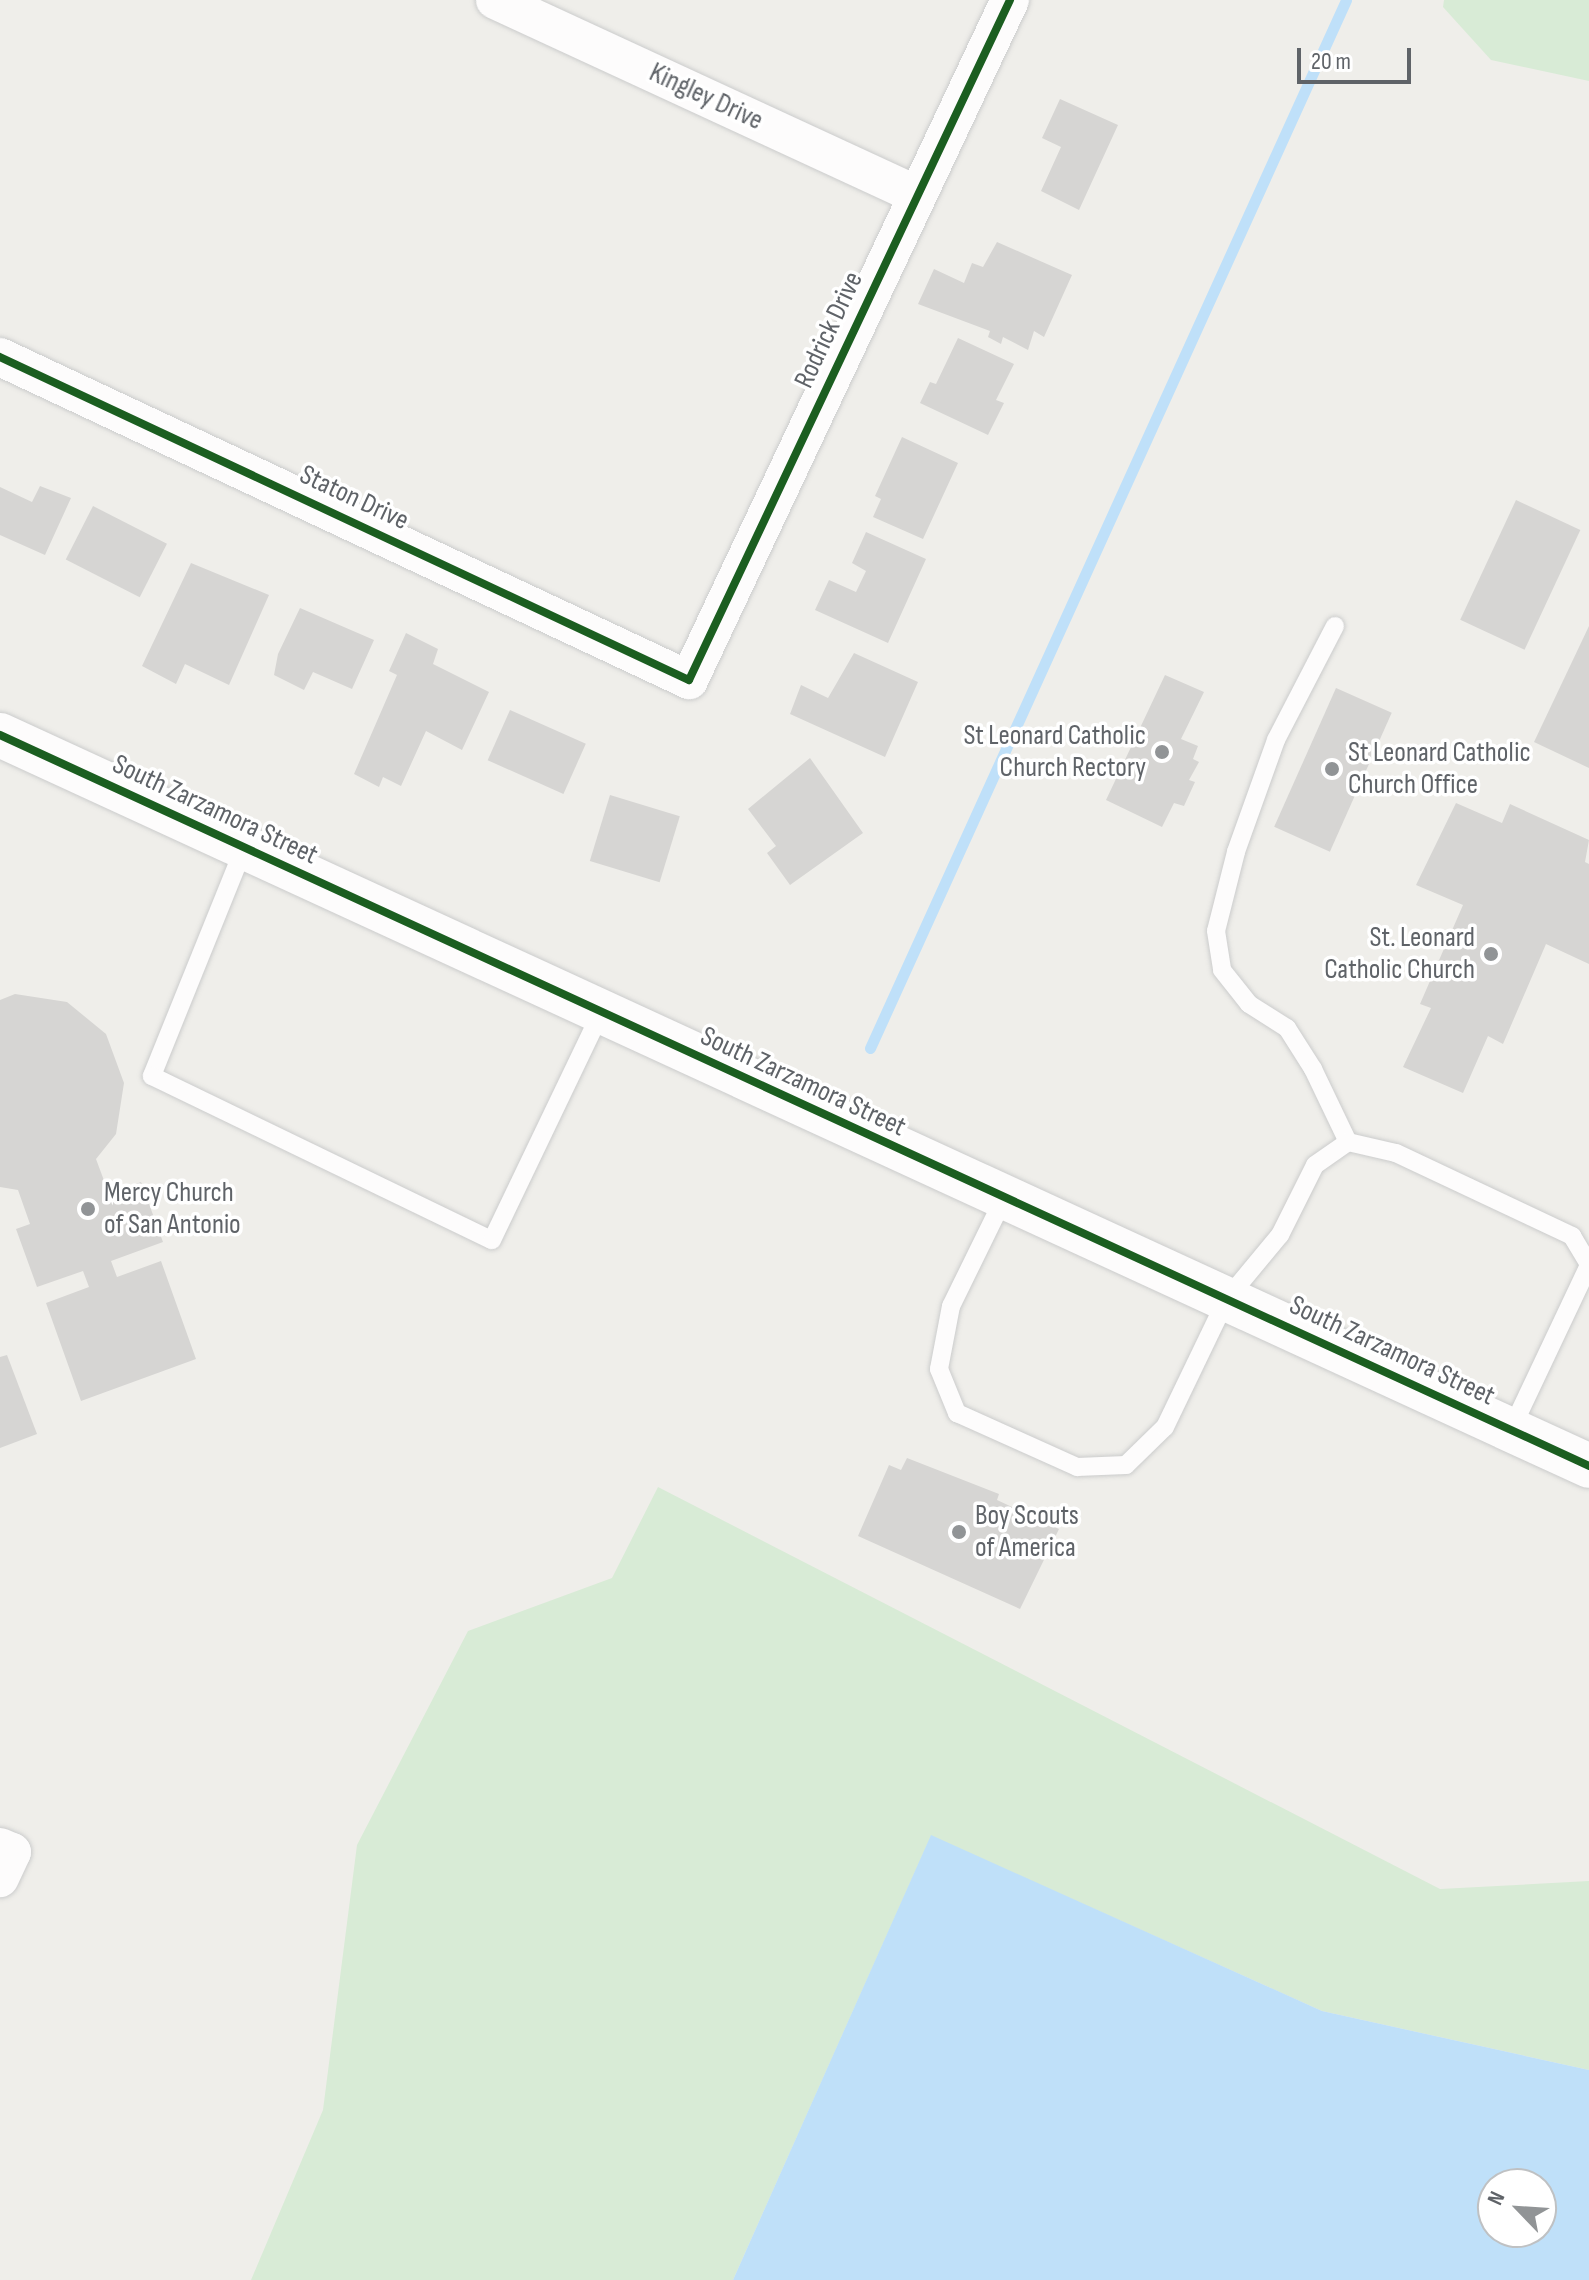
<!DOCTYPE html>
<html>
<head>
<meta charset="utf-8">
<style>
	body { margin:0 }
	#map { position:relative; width:1589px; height:2280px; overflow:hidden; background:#efeeea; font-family:"Sofia Sans Condensed",sans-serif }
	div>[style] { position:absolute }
	.green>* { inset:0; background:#d8ebd6 }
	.water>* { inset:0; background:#bfe0f9 }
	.stream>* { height:11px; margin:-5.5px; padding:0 5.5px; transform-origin:5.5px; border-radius:5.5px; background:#bfe0f9 }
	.building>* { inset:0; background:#d6d5d3; transform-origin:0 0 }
	.roads { filter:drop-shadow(0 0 2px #cbcccc) drop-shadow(0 0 2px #cbcccc) }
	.service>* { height:18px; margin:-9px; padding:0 9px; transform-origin:9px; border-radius:9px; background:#fdfcfc }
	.minor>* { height:38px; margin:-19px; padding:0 19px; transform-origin:19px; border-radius:19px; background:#fdfcfc }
	.secondary>* { height:44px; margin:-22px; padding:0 22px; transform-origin:22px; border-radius:22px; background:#fdfcfc }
	.cycleway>* { height:8px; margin:-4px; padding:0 4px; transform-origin:4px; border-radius:4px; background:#1b5e20 }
	.dots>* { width:22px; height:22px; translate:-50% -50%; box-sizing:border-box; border:4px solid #fff; border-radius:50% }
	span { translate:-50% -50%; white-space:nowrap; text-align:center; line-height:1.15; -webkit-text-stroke:7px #fff; paint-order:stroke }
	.street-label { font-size:28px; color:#5f6368 }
	.poi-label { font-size:28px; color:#5f6368 }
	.right { translate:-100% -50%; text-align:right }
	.left { translate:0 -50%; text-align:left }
	.north { position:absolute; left:1477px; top:2168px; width:80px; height:80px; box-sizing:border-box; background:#fff; border:2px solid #bfc1c3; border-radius:50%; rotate:295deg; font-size:22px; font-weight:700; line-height:32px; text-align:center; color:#5f6368 }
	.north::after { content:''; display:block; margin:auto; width:28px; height:36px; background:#919496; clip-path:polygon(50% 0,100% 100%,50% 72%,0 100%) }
	.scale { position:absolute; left:1297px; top:48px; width:114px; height:36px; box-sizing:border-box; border:4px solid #5f6368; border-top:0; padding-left:10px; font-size:24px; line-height:28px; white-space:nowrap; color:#5f6368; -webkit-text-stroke:6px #fff; paint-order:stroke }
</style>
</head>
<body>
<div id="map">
	<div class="green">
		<i style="clip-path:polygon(1444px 0,1589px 0,1589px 81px,1491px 60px,1443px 7px)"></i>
		<i style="clip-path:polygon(658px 1487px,1440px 1889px,1589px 1881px,1589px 2070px,1322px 2011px,931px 1836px,733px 2280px,251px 2280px,323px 2110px,357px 1845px,468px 1631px,612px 1578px)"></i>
	</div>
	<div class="water">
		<i style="clip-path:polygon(evenodd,931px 1835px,1322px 2011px,1589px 2070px,1589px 2280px,733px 2280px,931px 1835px,1493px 2184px,1541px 2184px,1541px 2232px,1493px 2232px,1493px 2184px)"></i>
	</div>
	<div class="stream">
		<i style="left:870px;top:1048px;width:1151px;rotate:-65.57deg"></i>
	</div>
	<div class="building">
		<i style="clip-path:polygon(1060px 99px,1118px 125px,1079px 210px,1041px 191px,1061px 147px,1042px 138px)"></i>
		<i style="clip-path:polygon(997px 242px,1072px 275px,1044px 337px,1034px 331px,1028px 350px,1003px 337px,1001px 344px,988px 337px,990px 331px,918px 304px,934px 269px,964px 283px,972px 263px,983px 267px)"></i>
		<i style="clip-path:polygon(958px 338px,1014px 364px,996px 400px,1004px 403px,988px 435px,920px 403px,930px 382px,936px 384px)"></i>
		<i style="clip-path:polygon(902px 437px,958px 463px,923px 539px,873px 517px,881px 499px,875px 496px)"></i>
		<i style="clip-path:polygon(40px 486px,71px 498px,45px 555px,0 535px,0 487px,32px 502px)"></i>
		<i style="left:1516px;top:500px;width:71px;height:132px;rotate:25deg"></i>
		<i style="left:93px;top:506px;width:83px;height:60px;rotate:27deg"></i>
		<i style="clip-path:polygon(866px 532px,926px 559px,888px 643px,815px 610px,829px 580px,856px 592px,866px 571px,852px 563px)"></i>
		<i style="clip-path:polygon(191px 563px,269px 595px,229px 685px,185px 664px,176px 684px,142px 666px)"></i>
		<i style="clip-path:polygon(300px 608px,374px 640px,352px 689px,313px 672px,304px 690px,274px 675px,278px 654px)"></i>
		<i style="clip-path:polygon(1589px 626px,1589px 768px,1534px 742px)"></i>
		<i style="clip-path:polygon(406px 633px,438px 649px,433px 664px,489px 692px,462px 750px,426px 731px,401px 786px,383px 777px,379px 787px,354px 774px,397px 675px,389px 671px)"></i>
		<i style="clip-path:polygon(854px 653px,918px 682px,885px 757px,790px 714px,801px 685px,828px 698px)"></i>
		<i style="clip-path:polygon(1165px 675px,1204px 692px,1181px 739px,1198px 746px,1193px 759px,1199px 762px,1189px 780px,1195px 782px,1184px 806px,1174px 803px,1162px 827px,1106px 800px)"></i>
		<i style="left:1336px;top:688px;width:61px;height:152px;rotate:24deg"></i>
		<i style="left:510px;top:710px;width:83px;height:55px;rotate:24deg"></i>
		<i style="clip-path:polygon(810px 758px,863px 833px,790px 885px,767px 853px,776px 846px,748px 809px)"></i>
		<i style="left:610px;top:795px;width:73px;height:69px;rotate:17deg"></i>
		<i style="clip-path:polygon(1456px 803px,1502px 823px,1510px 804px,1589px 840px,1585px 862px,1589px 864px,1589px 964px,1546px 944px,1503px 1044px,1488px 1036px,1463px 1093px,1403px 1067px,1431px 1008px,1420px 1004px,1463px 905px,1416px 885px)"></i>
		<i style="clip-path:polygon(15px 994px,67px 1002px,106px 1034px,124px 1083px,116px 1134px,96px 1159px,109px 1194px,141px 1182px,163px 1242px,111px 1261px,117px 1277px,161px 1261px,196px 1359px,81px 1401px,46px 1303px,89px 1287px,83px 1271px,37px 1287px,16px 1229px,30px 1224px,18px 1190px,0 1187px,0 1000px)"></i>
		<i style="clip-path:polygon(7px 1355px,37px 1434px,0 1448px,0 1357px)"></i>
		<i style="clip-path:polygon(907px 1458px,999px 1494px,997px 1500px,1059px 1529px,1020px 1609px,858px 1536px,889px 1465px,901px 1470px)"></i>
	</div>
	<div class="roads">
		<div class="service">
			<i style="left:1335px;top:626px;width:128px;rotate:117.4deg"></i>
			<i style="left:1276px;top:740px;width:119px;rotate:109.7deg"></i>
			<i style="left:1236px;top:852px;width:81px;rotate:104.2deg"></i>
			<i style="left:1216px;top:931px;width:39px;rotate:81deg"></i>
			<i style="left:1222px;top:970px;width:43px;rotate:51.5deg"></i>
			<i style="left:1249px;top:1004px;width:45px;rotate:32.3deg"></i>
			<i style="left:1287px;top:1028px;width:49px;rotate:57.6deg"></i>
			<i style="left:1313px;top:1069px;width:81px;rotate:64.4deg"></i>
			<i style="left:244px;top:848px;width:246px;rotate:112deg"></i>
			<i style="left:152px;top:1076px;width:377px;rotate:25.8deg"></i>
			<i style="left:492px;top:1240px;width:252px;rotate:-64.4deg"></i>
			<i style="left:1004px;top:1198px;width:120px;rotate:116.1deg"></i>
			<i style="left:951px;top:1306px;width:64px;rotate:100.8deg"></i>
			<i style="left:939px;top:1369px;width:48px;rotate:67.8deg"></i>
			<i style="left:957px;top:1413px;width:132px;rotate:24.2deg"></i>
			<i style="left:1077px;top:1467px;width:49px;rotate:-2.3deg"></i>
			<i style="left:1126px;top:1465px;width:54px;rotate:-44.3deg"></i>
			<i style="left:1165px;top:1427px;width:141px;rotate:-64.3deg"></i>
			<i style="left:1226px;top:1300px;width:85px;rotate:-50.3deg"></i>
			<i style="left:1280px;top:1235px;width:78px;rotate:-63.4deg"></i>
			<i style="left:1315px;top:1165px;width:40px;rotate:-34.9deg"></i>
			<i style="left:1348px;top:1142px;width:49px;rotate:12.9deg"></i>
			<i style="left:1396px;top:1153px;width:195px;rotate:25.2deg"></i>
			<i style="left:1572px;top:1236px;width:33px;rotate:59deg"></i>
			<i style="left:1511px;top:1430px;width:183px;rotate:-64.7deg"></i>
		</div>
		<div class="minor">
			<i style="left:495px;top:0;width:465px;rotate:24.8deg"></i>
			<i style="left:0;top:357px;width:761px;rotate:25.12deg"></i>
			<i style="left:689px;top:680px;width:752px;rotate:-64.73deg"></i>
			<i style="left:0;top:1847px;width:13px;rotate:23deg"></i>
			<i style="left:12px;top:1852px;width:29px;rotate:115deg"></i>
		</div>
		<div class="secondary">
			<i style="left:0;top:735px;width:1749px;rotate:24.7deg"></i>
		</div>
	</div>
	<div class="cycleway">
		<i style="left:0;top:357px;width:761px;rotate:25.12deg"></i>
		<i style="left:689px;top:680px;width:752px;rotate:-64.73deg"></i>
		<i style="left:0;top:735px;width:1749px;rotate:24.7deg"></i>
	</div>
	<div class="dots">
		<i style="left:1162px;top:752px;background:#919496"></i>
		<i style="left:1332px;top:769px;background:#919496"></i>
		<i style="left:1491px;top:954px;background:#919496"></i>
		<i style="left:88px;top:1209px;background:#919496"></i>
		<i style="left:959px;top:1532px;background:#919496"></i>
	</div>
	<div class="street-label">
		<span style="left:706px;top:97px;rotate:25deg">Kingley Drive</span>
		<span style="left:829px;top:330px;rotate:-65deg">Rodrick Drive</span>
		<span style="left:354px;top:498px;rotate:25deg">Staton Drive</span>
		<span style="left:215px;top:810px;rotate:25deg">South Zarzamora Street</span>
		<span style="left:803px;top:1082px;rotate:25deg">South Zarzamora Street</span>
		<span style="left:1392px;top:1351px;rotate:25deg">South Zarzamora Street</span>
	</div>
	<div class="poi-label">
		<span class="right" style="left:1146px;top:752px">St Leonard Catholic<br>Church Rectory</span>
		<span class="left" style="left:1348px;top:769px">St Leonard Catholic<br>Church Office</span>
		<span class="right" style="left:1475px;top:954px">St. Leonard<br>Catholic Church</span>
		<span class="left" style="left:104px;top:1209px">Mercy Church<br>of San Antonio</span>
		<span class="left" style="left:975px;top:1532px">Boy Scouts<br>of America</span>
	</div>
	<div class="north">N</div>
	<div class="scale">20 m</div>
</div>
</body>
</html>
